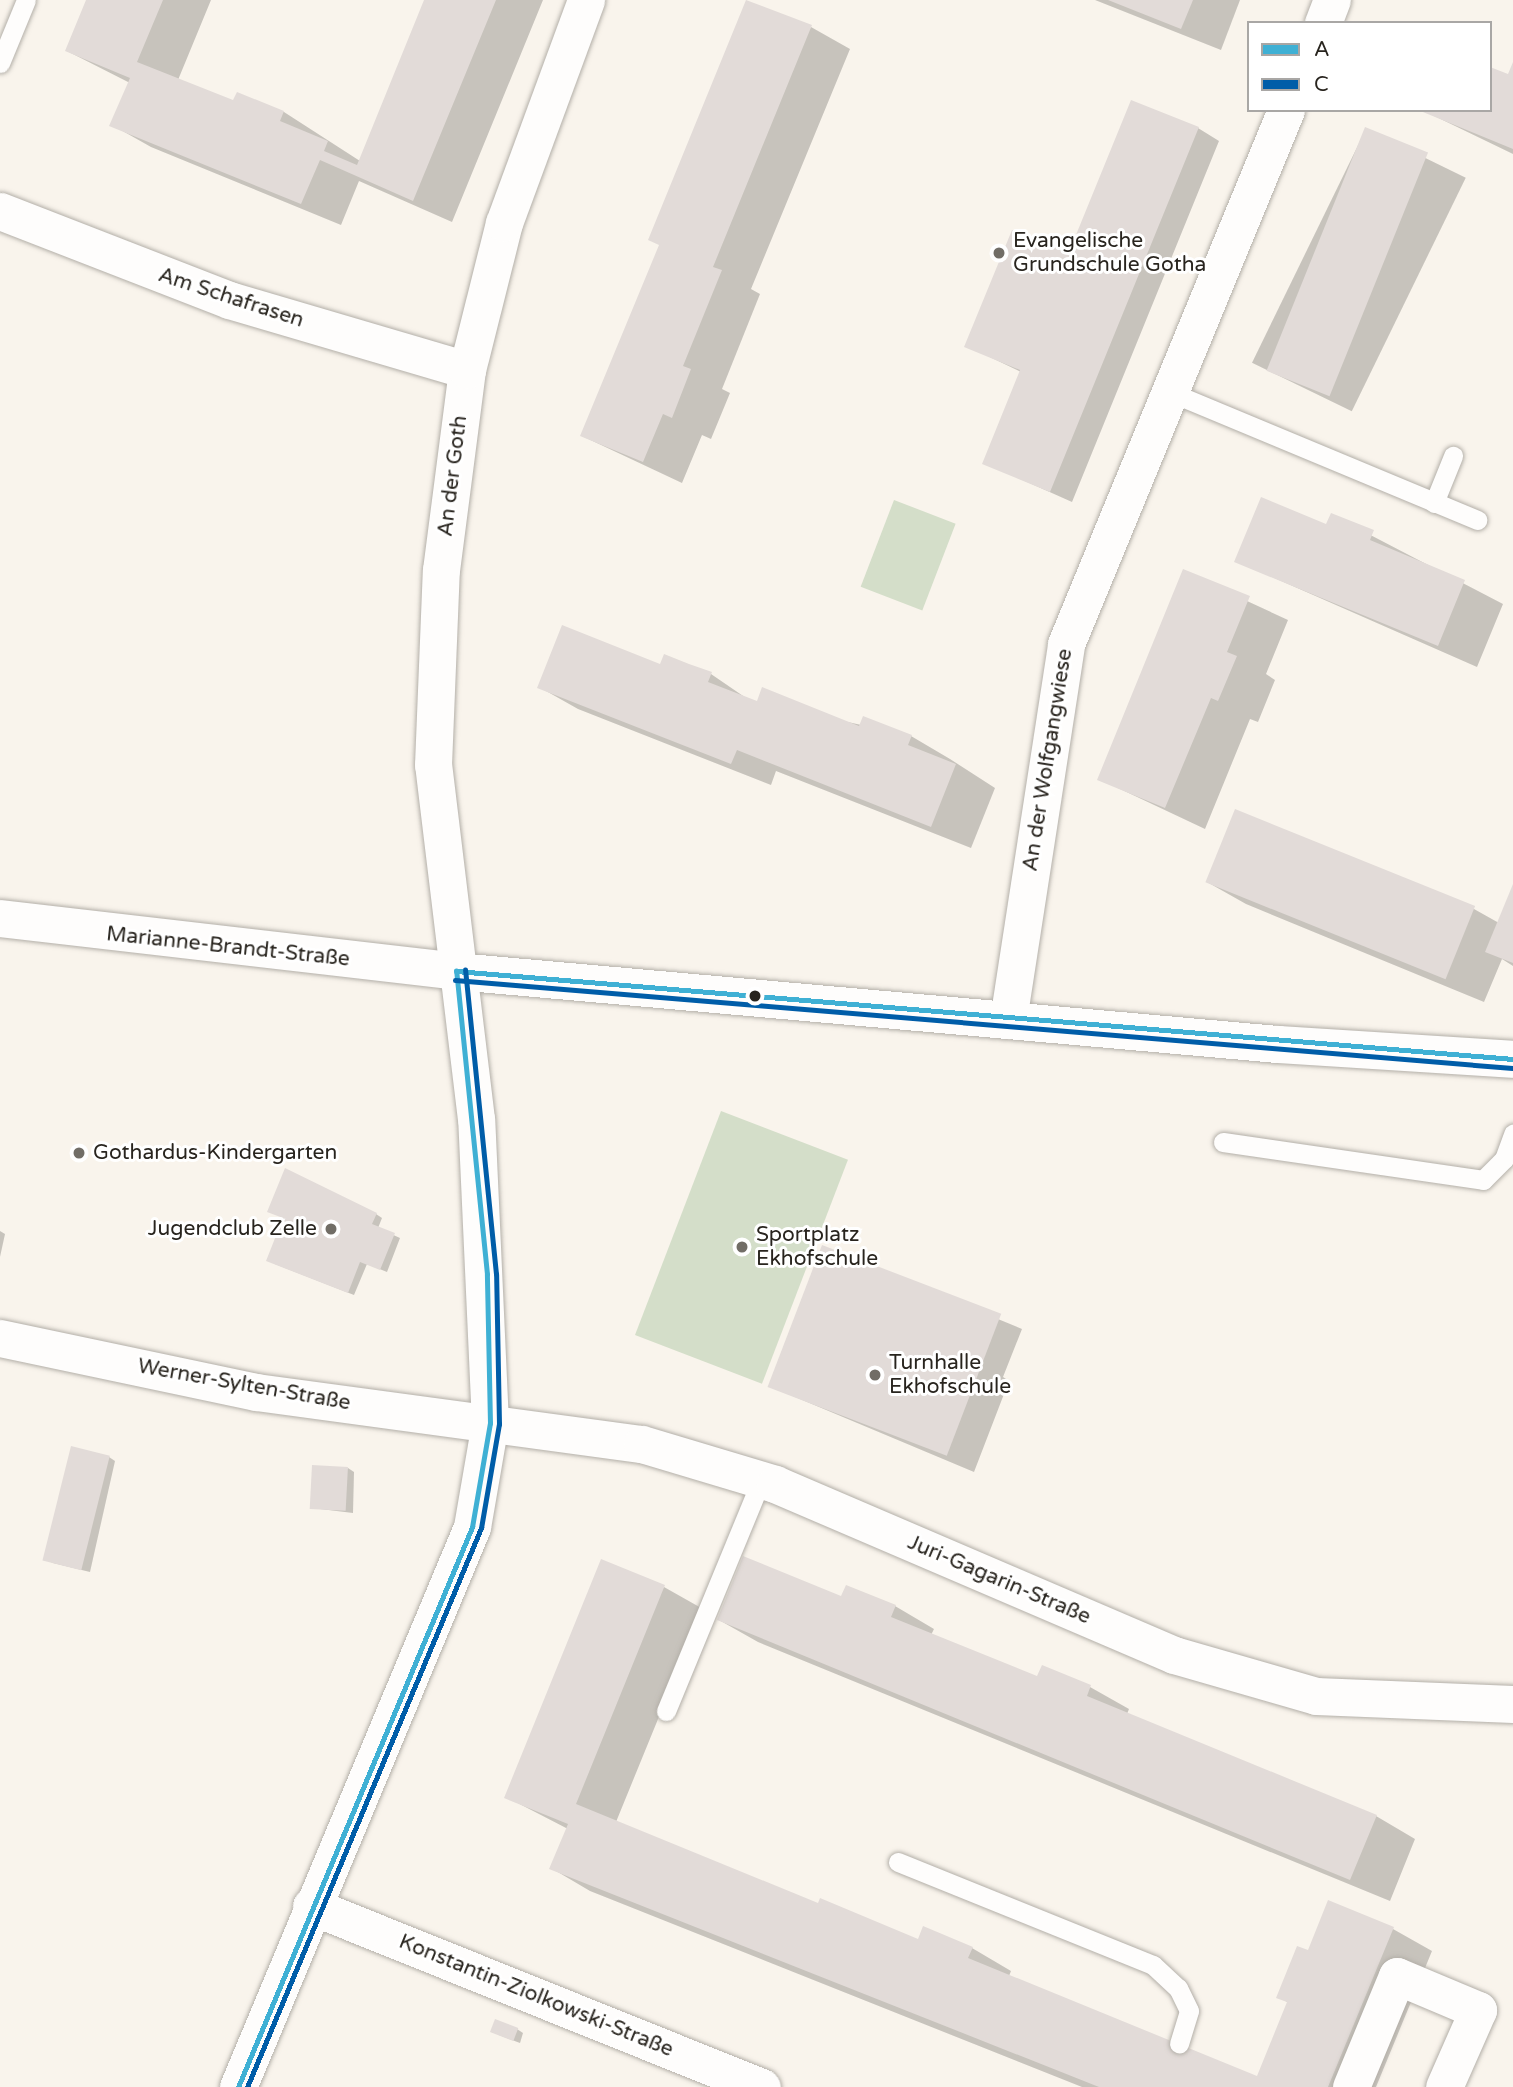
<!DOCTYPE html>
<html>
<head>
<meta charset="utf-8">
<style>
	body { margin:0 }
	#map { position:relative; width:1513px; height:2087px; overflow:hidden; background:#f9f4ec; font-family:"Varela Round",sans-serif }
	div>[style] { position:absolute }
	.green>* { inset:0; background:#d4dec9; transform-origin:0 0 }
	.shadow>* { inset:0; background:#0003; transform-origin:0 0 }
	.building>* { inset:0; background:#e2dbd8; transform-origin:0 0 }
	.roads { filter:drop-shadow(0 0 2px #b3afa8) drop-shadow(0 0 2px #b3afa8) }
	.lane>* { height:19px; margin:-9.5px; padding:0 9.5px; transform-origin:9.5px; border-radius:9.5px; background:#fefdfc }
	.street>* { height:37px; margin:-18.5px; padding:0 18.5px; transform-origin:18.5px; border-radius:18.5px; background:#fefdfc }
	.bus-1>* { height:5px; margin:-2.5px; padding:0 2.5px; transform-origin:2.5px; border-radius:2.5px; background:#3fb0d4 }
	.bus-2>* { height:5px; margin:-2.5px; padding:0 2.5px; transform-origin:2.5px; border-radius:2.5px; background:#005da8 }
	.dots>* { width:19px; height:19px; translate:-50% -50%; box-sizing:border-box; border:4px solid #fff; border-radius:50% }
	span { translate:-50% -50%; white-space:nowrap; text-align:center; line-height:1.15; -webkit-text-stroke:6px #fff; paint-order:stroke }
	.poi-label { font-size:21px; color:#28241e }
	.left { translate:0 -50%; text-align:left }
	.right { translate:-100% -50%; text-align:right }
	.street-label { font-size:21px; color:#28241e }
	.legend { position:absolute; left:1247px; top:21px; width:245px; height:91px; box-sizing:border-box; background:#fff; border:2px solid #a9a7a5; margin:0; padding:9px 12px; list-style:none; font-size:21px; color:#28241e }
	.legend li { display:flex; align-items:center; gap:14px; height:35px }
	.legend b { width:35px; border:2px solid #a9a7a5 }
</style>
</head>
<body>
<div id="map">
	<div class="green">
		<i style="left:894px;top:500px;width:66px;height:93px;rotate:21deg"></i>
		<i style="left:721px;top:1111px;width:136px;height:240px;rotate:21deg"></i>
	</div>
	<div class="shadow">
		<i style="clip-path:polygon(88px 0,211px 0,178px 80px,234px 103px,238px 94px,284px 112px,360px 161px,426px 0,543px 0,452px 222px,359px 181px,341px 225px,151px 147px,112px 125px,130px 83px,67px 51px)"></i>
		<i style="clip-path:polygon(1095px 0,1240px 0,1221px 50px)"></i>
		<i style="clip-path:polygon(811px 27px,850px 49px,751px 289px,760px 294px,722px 389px,730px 393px,711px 439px,702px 435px,682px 483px,582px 436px,660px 245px)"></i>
		<i style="clip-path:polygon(1513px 67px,1513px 154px,1422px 110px,1490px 110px)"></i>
		<i style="clip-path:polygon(1198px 128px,1219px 141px,1072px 502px,985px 463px,1021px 372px,967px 346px)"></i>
		<i style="left:1366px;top:129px;width:111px;height:260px;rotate:26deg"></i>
		<i style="clip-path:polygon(1332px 515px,1503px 604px,1477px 667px,1236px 561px,1327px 527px)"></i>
		<i style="clip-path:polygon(1184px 572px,1288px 620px,1266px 674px,1275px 680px,1258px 722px,1250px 719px,1205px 829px,1099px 779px)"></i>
		<i style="clip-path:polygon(661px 666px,711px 674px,749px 700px,911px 736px,950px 759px,995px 788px,971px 848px,776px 771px,771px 785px,578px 709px,539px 687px)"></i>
		<i style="clip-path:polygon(1207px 882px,1474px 909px,1499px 923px,1513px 888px,1513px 966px,1502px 959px,1484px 1002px,1246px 904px)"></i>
		<i style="clip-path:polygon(376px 1214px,382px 1218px,378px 1228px,400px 1238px,387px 1272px,367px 1264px,354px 1295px,275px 1264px)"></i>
		<i style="clip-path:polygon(0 1231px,5px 1234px,0 1257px)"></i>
		<i style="clip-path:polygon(823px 1247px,1022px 1329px,1003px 1377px,1009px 1381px,974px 1472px,769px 1386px)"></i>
		<i style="clip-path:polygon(109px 1457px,115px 1461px,90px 1572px,53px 1563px,47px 1560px)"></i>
		<i style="clip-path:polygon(348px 1468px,354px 1472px,353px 1513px,312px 1508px)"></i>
		<i style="clip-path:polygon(664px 1587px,703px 1609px,616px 1822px,819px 1906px,919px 1941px,972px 1948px,1011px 1971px,1009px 1976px,1258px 2078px,1289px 2003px,1278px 1997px,1309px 1952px,1393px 1929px,1432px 1951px,1376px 2087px,1082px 2087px,590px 1891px,551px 1868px,568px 1829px,506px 1797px)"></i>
		<i style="clip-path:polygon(842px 1599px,895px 1606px,934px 1629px,931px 1635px,1038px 1679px,1090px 1687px,1129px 1709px,1127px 1714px,1376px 1816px,1415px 1839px,1390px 1901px,758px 1642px,719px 1620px)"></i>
		<i style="clip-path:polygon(517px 2029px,523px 2033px,520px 2043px,499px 2035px)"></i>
	</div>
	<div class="building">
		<i style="clip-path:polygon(86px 0,163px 0,137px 62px,233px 100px,237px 92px,284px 111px,280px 121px,328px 141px,324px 151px,357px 165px,424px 0,496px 0,413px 201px,320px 160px,301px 204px,109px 126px,130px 78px,65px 51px)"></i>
		<i style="clip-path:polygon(746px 0,812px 25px,713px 267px,722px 270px,683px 366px,691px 369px,672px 418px,663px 414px,643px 462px,580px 436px,659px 245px,648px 240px)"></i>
		<i style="clip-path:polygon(1108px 0,1193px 0,1181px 29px)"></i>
		<i style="clip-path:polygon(1513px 62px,1513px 149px,1418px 110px,1490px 110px,1490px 67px,1508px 74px)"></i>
		<i style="clip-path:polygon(1131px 100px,1199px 127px,1050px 492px,982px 464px,1020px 370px,964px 347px,1012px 230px,1069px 252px)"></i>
		<i style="left:1365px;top:127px;width:68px;height:263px;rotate:22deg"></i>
		<i style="clip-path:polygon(1261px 497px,1326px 524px,1331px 513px,1374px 530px,1370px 540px,1465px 580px,1438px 646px,1234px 562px)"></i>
		<i style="clip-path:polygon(1183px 569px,1250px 596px,1227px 652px,1237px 656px,1218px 701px,1211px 698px,1165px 808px,1097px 780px)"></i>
		<i style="clip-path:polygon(562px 625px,660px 664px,664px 654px,689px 664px,712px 672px,708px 682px,757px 701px,762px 687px,859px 726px,863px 716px,912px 735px,908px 745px,956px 764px,931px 827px,737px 750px,731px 764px,537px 688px)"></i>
		<i style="left:1235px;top:809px;width:259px;height:79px;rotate:22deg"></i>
		<i style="clip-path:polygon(1513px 884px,1513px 963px,1485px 952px)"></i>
		<i style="clip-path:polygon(285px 1168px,377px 1213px,372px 1224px,395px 1233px,380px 1270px,360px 1262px,348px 1293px,266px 1261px,283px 1218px,267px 1212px)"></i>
		<i style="left:822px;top:1245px;width:192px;height:152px;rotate:21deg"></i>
		<i style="left:71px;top:1446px;width:40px;height:118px;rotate:14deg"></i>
		<i style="left:312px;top:1465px;width:36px;height:44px;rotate:3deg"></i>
		<i style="clip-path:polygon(743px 1556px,841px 1596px,846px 1585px,896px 1605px,891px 1617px,1037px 1676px,1042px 1665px,1091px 1685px,1087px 1696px,1377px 1815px,1350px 1880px,717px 1620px)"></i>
		<i style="clip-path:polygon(601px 1559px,665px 1585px,576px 1804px,818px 1903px,820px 1898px,918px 1939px,923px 1926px,973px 1947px,968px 1958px,1257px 2076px,1287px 2002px,1276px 1998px,1297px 1946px,1308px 1950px,1328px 1900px,1394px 1927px,1328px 2087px,1099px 2087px,549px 1869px,568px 1824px,504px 1798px)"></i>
		<i style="left:495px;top:2019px;width:25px;height:14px;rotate:21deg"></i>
	</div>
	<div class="roads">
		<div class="lane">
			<i style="left:0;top:63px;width:68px;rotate:-67.6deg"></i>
			<i style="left:1170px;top:392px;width:333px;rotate:22.6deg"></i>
			<i style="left:1434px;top:503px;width:51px;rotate:-68deg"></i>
			<i style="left:1223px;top:1142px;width:263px;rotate:8.3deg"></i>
			<i style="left:1483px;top:1180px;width:30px;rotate:-45deg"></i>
			<i style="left:1504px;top:1159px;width:27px;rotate:-70deg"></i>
			<i style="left:666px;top:1711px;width:250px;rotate:-67.6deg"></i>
			<i style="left:898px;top:1862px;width:275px;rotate:22deg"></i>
			<i style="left:1153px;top:1965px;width:34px;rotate:43deg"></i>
			<i style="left:1178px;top:1988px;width:25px;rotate:64deg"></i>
			<i style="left:1189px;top:2011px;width:34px;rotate:107deg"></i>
		</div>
		<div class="street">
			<i style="left:1323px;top:23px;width:25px;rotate:-69deg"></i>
			<i style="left:0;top:211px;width:246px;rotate:21.2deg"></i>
			<i style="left:229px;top:300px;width:248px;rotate:16.4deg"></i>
			<i style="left:0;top:918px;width:459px;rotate:6.6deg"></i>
			<i style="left:456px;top:971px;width:824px;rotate:5.08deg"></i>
			<i style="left:1277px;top:1044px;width:236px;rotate:3.6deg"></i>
			<i style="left:1008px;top:1020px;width:380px;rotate:-81.2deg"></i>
			<i style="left:1066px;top:644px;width:578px;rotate:-67.61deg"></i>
			<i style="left:0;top:1338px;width:262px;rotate:11.9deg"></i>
			<i style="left:256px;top:1392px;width:389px;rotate:7.7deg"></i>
			<i style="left:642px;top:1444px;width:139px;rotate:16.7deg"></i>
			<i style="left:775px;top:1484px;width:434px;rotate:23.2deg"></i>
			<i style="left:1174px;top:1655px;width:148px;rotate:16.1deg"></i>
			<i style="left:1316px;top:1696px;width:197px;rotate:2.3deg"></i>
			<i style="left:311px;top:1906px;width:486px;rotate:21.9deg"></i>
			<i style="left:238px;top:2087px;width:607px;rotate:-67.32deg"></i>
			<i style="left:472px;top:1527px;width:106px;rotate:-80.2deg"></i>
			<i style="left:490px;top:1423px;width:304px;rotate:-92.6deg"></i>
			<i style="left:476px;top:1119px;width:357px;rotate:-96.9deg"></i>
			<i style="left:433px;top:765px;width:195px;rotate:-87.7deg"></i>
			<i style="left:441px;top:570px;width:202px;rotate:-82.6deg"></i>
			<i style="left:467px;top:370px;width:152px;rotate:-75.9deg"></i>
			<i style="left:504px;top:223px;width:238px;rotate:-69.8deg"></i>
			<i style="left:1351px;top:2087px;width:120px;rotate:-67.5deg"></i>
			<i style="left:1397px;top:1976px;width:88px;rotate:22.8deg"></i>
			<i style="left:1478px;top:2010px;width:84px;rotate:113.8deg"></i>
		</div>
	</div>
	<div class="bus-1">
		<i style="left:456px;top:971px;width:1061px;rotate:4.76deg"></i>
		<i style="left:238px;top:2087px;width:607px;rotate:-67.32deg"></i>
		<i style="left:472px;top:1527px;width:106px;rotate:-80.2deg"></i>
		<i style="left:490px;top:1423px;width:149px;rotate:-91.2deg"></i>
		<i style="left:487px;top:1274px;width:305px;rotate:-95.8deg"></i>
	</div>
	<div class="bus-2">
		<i style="left:455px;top:980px;width:1061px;rotate:4.76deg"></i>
		<i style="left:247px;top:2087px;width:606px;rotate:-67.29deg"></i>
		<i style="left:481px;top:1528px;width:106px;rotate:-80.2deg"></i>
		<i style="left:499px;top:1424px;width:150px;rotate:-91.1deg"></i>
		<i style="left:496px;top:1274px;width:306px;rotate:-95.8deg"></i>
	</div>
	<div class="dots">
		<i style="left:999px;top:253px;background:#716d66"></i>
		<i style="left:755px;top:996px;background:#28241e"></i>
		<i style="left:79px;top:1153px;background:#716d66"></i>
		<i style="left:331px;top:1229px;background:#716d66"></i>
		<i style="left:742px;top:1247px;background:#716d66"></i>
		<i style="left:875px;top:1375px;background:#716d66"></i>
	</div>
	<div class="poi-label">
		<span class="left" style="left:1013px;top:253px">Evangelische<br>Grundschule Gotha</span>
		<span class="left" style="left:93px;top:1153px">Gothardus-Kindergarten</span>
		<span class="right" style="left:317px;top:1229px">Jugendclub Zelle</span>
		<span class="left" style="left:756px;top:1247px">Sportplatz<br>Ekhofschule</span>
		<span class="left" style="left:889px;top:1375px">Turnhalle<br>Ekhofschule</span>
	</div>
	<div class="street-label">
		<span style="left:231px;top:298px;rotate:18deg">Am Schafrasen</span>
		<span style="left:453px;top:476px;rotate:-83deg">An der Goth</span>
		<span style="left:1048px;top:760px;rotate:-81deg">An der Wolfgangwiese</span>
		<span style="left:228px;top:947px;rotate:6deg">Marianne-Brandt-Straße</span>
		<span style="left:244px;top:1385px;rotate:10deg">Werner-Sylten-Straße</span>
		<span style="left:999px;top:1580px;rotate:23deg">Juri-Gagarin-Straße</span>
		<span style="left:536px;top:1996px;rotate:22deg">Konstantin-Ziolkowski-Straße</span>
	</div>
	<ul class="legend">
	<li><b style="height:9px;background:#3fb0d4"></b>A</li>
	<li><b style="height:9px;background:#005da8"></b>C</li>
	</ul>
</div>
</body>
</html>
